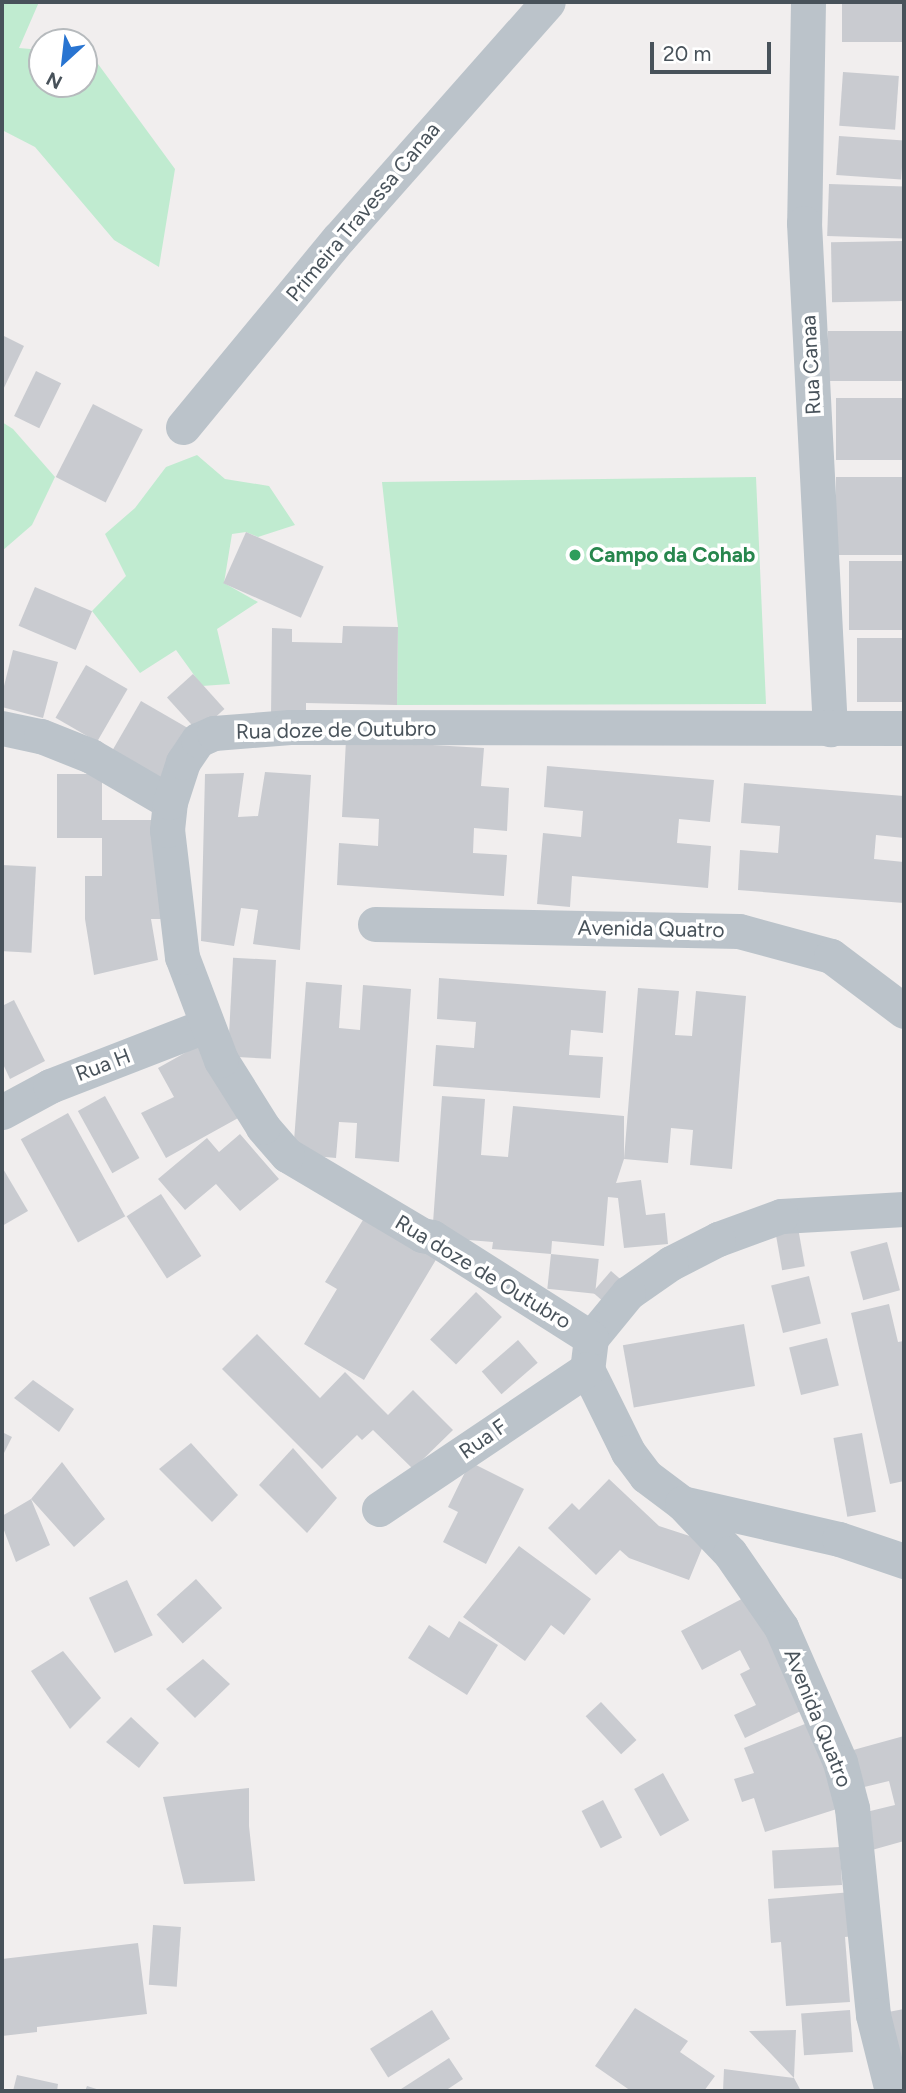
<!DOCTYPE html>
<html>
<head>
<meta charset="utf-8">
<style>
	body { margin:0 }
	#map { position:relative; width:906px; height:2093px; overflow:hidden; background:#f1eeee; font-family:Figtree,sans-serif }
	div>[style] { position:absolute }
	.green>* { inset:0; background:#c0ebd0 }
	.building>* { inset:0; background:#c9cbd0; transform-origin:0 0 }
	.minor>* { height:35px; margin:-17.5px; padding:0 17.5px; transform-origin:17.5px; border-radius:17.5px; background:#bbc3ca }
	.dots>* { width:19px; height:19px; translate:-50% -50%; box-sizing:border-box; border:4px solid #fff; border-radius:50% }
	span { translate:-50% -50%; white-space:nowrap; text-align:center; line-height:1.15; -webkit-text-stroke:7px #fff; paint-order:stroke }
	.street-label { font-size:21px; color:#48525a }
	.leisure-label { font-size:21px; color:#27864d; font-weight:700 }
	.left { translate:0 -50%; text-align:left }
	.frame { position:absolute; inset:0; border:4px solid #48525a; pointer-events:none }
	.north { position:absolute; left:28px; top:28px; width:70px; height:70px; box-sizing:border-box; background:#fff; border:2px solid #b6babd; border-radius:50%; rotate:207deg; font-size:19px; font-weight:700; line-height:28px; text-align:center; color:#48525a }
	.north::after { content:''; display:block; margin:auto; width:24px; height:32px; background:#2874d1; clip-path:polygon(50% 0,100% 100%,50% 72%,0 100%) }
	.scale { position:absolute; left:650px; top:42px; width:121px; height:32px; box-sizing:border-box; border:4px solid #48525a; border-top:0; padding-left:9px; font-size:21px; line-height:24px; white-space:nowrap; color:#48525a; -webkit-text-stroke:5px #fff; paint-order:stroke }
</style>
</head>
<body>
<div id="map">
	<div class="green">
		<i style="clip-path:polygon(2px 2px,39px 2px,19px 48px,42px 50px,42px 84px,84px 84px,84px 52px,90px 53px,175px 169px,159px 267px,114px 240px,35px 147px,2px 130px)"></i>
		<i style="clip-path:polygon(2px 422px,13px 429px,55px 477px,32px 525px,2px 551px)"></i>
		<i style="clip-path:polygon(197px 455px,225px 479px,269px 486px,295px 525px,258px 537px,246px 532px,232px 534px,224px 583px,258px 602px,217px 629px,230px 684px,202px 686px,176px 650px,140px 673px,92px 611px,126px 576px,105px 534px,135px 508px,166px 467px)"></i>
		<i style="clip-path:polygon(756px 477px,766px 704px,397px 705px,398px 627px,382px 482px)"></i>
	</div>
	<div class="building">
		<i style="left:842px;top:2px;width:62px;height:40px"></i>
		<i style="left:843px;top:72px;width:56px;height:54px;rotate:4deg"></i>
		<i style="left:839px;top:136px;width:65px;height:39px;rotate:4deg"></i>
		<i style="left:829px;top:184px;width:75px;height:52px;rotate:2deg"></i>
		<i style="left:903px;top:241px;width:60px;height:72px;rotate:89deg"></i>
		<i style="left:904px;top:331px;width:50px;height:76px;rotate:90deg"></i>
		<i style="clip-path:polygon(2px 335px,24px 346px,2px 392px)"></i>
		<i style="left:36px;top:371px;width:28px;height:50px;rotate:26deg"></i>
		<i style="left:904px;top:398px;width:62px;height:68px;rotate:90deg"></i>
		<i style="left:93px;top:404px;width:56px;height:82px;rotate:27deg"></i>
		<i style="left:836px;top:477px;width:68px;height:78px"></i>
		<i style="left:246px;top:532px;width:85px;height:56px;rotate:24deg"></i>
		<i style="left:904px;top:561px;width:69px;height:55px;rotate:90deg"></i>
		<i style="left:35px;top:587px;width:62px;height:42px;rotate:23deg"></i>
		<i style="clip-path:polygon(343px 626px,398px 627px,397px 705px,306px 703px,306px 717px,271px 716px,272px 628px,292px 629px,292px 642px,342px 643px)"></i>
		<i style="left:904px;top:638px;width:64px;height:47px;rotate:90deg"></i>
		<i style="clip-path:polygon(13px 650px,58px 662px,43px 718px,2px 707px,2px 694px)"></i>
		<i style="left:86px;top:665px;width:48px;height:61px;rotate:30deg"></i>
		<i style="left:193px;top:674px;width:47px;height:35px;rotate:48deg"></i>
		<i style="left:141px;top:701px;width:59px;height:57px;rotate:30deg"></i>
		<i style="clip-path:polygon(346px 740px,484px 748px,481px 786px,509px 788px,507px 831px,474px 828px,473px 853px,507px 855px,504px 896px,337px 885px,339px 843px,378px 846px,379px 819px,342px 817px)"></i>
		<i style="clip-path:polygon(547px 766px,714px 780px,710px 822px,679px 819px,677px 843px,711px 846px,708px 888px,572px 876px,570px 907px,537px 904px,543px 833px,581px 837px,583px 811px,544px 807px)"></i>
		<i style="clip-path:polygon(265px 772px,311px 775px,300px 950px,253px 944px,258px 910px,241px 908px,234px 946px,201px 941px,205px 774px,244px 773px,238px 817px,258px 816px)"></i>
		<i style="clip-path:polygon(57px 774px,102px 774px,102px 820px,160px 820px,163px 919px,151px 919px,158px 960px,94px 975px,85px 919px,85px 876px,102px 876px,102px 838px,57px 838px)"></i>
		<i style="clip-path:polygon(744px 783px,904px 796px,904px 838px,876px 835px,874px 859px,904px 862px,904px 903px,738px 890px,740px 850px,778px 853px,780px 826px,741px 823px)"></i>
		<i style="left:2px;top:865px;width:34px;height:86px;rotate:3deg"></i>
		<i style="left:276px;top:960px;width:99px;height:43px;rotate:93deg"></i>
		<i style="clip-path:polygon(439px 978px,606px 991px,603px 1033px,571px 1030px,569px 1055px,603px 1057px,600px 1098px,433px 1086px,436px 1045px,474px 1048px,476px 1022px,437px 1019px)"></i>
		<i style="clip-path:polygon(306px 982px,342px 985px,339px 1028px,360px 1030px,363px 985px,411px 989px,399px 1162px,355px 1158px,357px 1123px,339px 1122px,336px 1158px,293px 1154px)"></i>
		<i style="clip-path:polygon(638px 988px,679px 991px,675px 1035px,692px 1036px,696px 991px,746px 996px,732px 1169px,690px 1165px,693px 1130px,671px 1128px,668px 1163px,624px 1159px)"></i>
		<i style="clip-path:polygon(14px 1000px,45px 1061px,10px 1079px,2px 1062px,2px 1006px)"></i>
		<i style="clip-path:polygon(199px 1045px,240px 1117px,166px 1158px,141px 1113px,174px 1097px,158px 1068px)"></i>
		<i style="left:105px;top:1096px;width:71px;height:31px;rotate:61deg"></i>
		<i style="clip-path:polygon(442px 1096px,485px 1099px,481px 1155px,508px 1157px,513px 1106px,624px 1116px,624px 1159px,616px 1183px,641px 1180px,646px 1215px,665px 1213px,668px 1244px,624px 1248px,618px 1198px,608px 1197px,604px 1246px,552px 1241px,551px 1254px,492px 1249px,493px 1242px,432px 1237px)"></i>
		<i style="left:68px;top:1113px;width:118px;height:54px;rotate:61deg"></i>
		<i style="clip-path:polygon(240px 1134px,279px 1179px,240px 1211px,216px 1184px,185px 1210px,158px 1179px,207px 1138px,219px 1152px)"></i>
		<i style="clip-path:polygon(2px 1167px,28px 1211px,2px 1226px)"></i>
		<i style="left:161px;top:1194px;width:74px;height:41px;rotate:57deg"></i>
		<i style="clip-path:polygon(366px 1215px,437px 1258px,364px 1380px,304px 1344px,337px 1289px,325px 1282px)"></i>
		<i style="left:797px;top:1222px;width:45px;height:23px;rotate:80deg"></i>
		<i style="left:887px;top:1242px;width:50px;height:38px;rotate:75deg"></i>
		<i style="left:551px;top:1254px;width:48px;height:35px;rotate:6deg"></i>
		<i style="left:611px;top:1271px;width:18px;height:28px;rotate:41deg"></i>
		<i style="left:809px;top:1276px;width:49px;height:39px;rotate:76deg"></i>
		<i style="left:476px;top:1292px;width:36px;height:66px;rotate:44deg"></i>
		<i style="clip-path:polygon(889px 1304px,898px 1342px,904px 1341px,904px 1481px,890px 1484px,851px 1313px)"></i>
		<i style="left:744px;top:1324px;width:63px;height:123px;rotate:80deg"></i>
		<i style="clip-path:polygon(257px 1334px,320px 1398px,345px 1372px,388px 1415px,413px 1390px,453px 1430px,413px 1469px,373px 1430px,362px 1440px,357px 1435px,322px 1469px,222px 1369px)"></i>
		<i style="left:827px;top:1338px;width:49px;height:39px;rotate:76deg"></i>
		<i style="left:518px;top:1340px;width:30px;height:48px;rotate:49deg"></i>
		<i style="clip-path:polygon(33px 1380px,74px 1409px,59px 1432px,14px 1398px)"></i>
		<i style="clip-path:polygon(2px 1432px,12px 1437px,2px 1457px)"></i>
		<i style="left:862px;top:1433px;width:80px;height:29px;rotate:80deg"></i>
		<i style="clip-path:polygon(191px 1443px,238px 1495px,212px 1522px,159px 1469px)"></i>
		<i style="clip-path:polygon(293px 1448px,337px 1498px,307px 1533px,259px 1485px)"></i>
		<i style="clip-path:polygon(62px 1462px,105px 1519px,74px 1547px,31px 1499px,50px 1545px,16px 1562px,2px 1525px,2px 1516px,31px 1499px)"></i>
		<i style="clip-path:polygon(470px 1462px,524px 1489px,486px 1564px,443px 1542px,458px 1512px,448px 1507px)"></i>
		<i style="clip-path:polygon(609px 1479px,659px 1526px,705px 1541px,689px 1580px,629px 1558px,620px 1550px,596px 1575px,548px 1528px,572px 1503px,579px 1510px)"></i>
		<i style="clip-path:polygon(519px 1546px,591px 1599px,564px 1635px,551px 1625px,525px 1661px,463px 1617px)"></i>
		<i style="left:196px;top:1579px;width:39px;height:53px;rotate:48deg"></i>
		<i style="left:127px;top:1580px;width:61px;height:42px;rotate:65deg"></i>
		<i style="clip-path:polygon(751px 1594px,805px 1709px,745px 1738px,734px 1715px,756px 1705px,740px 1674px,750px 1669px,740px 1650px,702px 1670px,681px 1631px)"></i>
		<i style="clip-path:polygon(459px 1621px,498px 1645px,467px 1695px,408px 1658px,429px 1625px,449px 1638px)"></i>
		<i style="clip-path:polygon(63px 1651px,101px 1698px,70px 1729px,31px 1671px)"></i>
		<i style="clip-path:polygon(203px 1659px,230px 1684px,195px 1718px,166px 1689px)"></i>
		<i style="left:601px;top:1702px;width:52px;height:21px;rotate:47deg"></i>
		<i style="clip-path:polygon(131px 1717px,159px 1743px,139px 1768px,106px 1742px)"></i>
		<i style="clip-path:polygon(810px 1722px,843px 1807px,765px 1832px,754px 1798px,742px 1802px,734px 1779px,754px 1773px,744px 1748px)"></i>
		<i style="clip-path:polygon(904px 1736px,904px 1841px,872px 1850px,862px 1813px,895px 1805px,889px 1781px,856px 1789px,846px 1752px)"></i>
		<i style="left:663px;top:1773px;width:54px;height:33px;rotate:61deg"></i>
		<i style="clip-path:polygon(249px 1788px,249px 1826px,255px 1881px,184px 1884px,163px 1797px)"></i>
		<i style="left:603px;top:1800px;width:42px;height:24px;rotate:63deg"></i>
		<i style="left:840px;top:1847px;width:38px;height:68px;rotate:87deg"></i>
		<i style="clip-path:polygon(852px 1892px,856px 1936px,845px 1937px,850px 2002px,786px 2006px,781px 1942px,771px 1943px,768px 1899px)"></i>
		<i style="left:153px;top:1925px;width:28px;height:60px;rotate:4deg"></i>
		<i style="clip-path:polygon(138px 1943px,147px 2014px,37px 2027px,37px 2032px,2px 2036px,2px 1959px)"></i>
		<i style="clip-path:polygon(635px 2008px,688px 2041px,680px 2052px,715px 2076px,704px 2091px,631px 2091px,595px 2066px)"></i>
		<i style="clip-path:polygon(904px 2009px,904px 2091px,883px 2013px)"></i>
		<i style="left:432px;top:2010px;width:34px;height:73px;rotate:58deg"></i>
		<i style="left:850px;top:2010px;width:42px;height:49px;rotate:86deg"></i>
		<i style="clip-path:polygon(796px 2030px,794px 2078px,801px 2091px,723px 2091px,724px 2069px,794px 2078px,749px 2031px)"></i>
		<i style="clip-path:polygon(449px 2058px,463px 2079px,445px 2091px,398px 2091px)"></i>
		<i style="clip-path:polygon(17px 2075px,58px 2084px,57px 2091px,13px 2091px)"></i>
		<i style="clip-path:polygon(87px 2086px,103px 2091px,85px 2091px)"></i>
	</div>
	<div class="minor">
		<i style="left:808px;top:2px;width:221px;rotate:91deg"></i>
		<i style="left:804px;top:223px;width:507px;rotate:87.06deg"></i>
		<i style="left:183px;top:427px;width:245px;rotate:-50.5deg"></i>
		<i style="left:339px;top:238px;width:315px;rotate:-48.5deg"></i>
		<i style="left:2px;top:728px;width:40px;rotate:12deg"></i>
		<i style="left:41px;top:736px;width:54px;rotate:21.8deg"></i>
		<i style="left:91px;top:756px;width:91px;rotate:30.2deg"></i>
		<i style="left:375px;top:924px;width:364px;rotate:1.1deg"></i>
		<i style="left:739px;top:931px;width:95px;rotate:15.2deg"></i>
		<i style="left:831px;top:956px;width:91px;rotate:37deg"></i>
		<i style="left:2px;top:1112px;width:55px;rotate:-28.4deg"></i>
		<i style="left:50px;top:1086px;width:168px;rotate:-21.2deg"></i>
		<i style="left:904px;top:1209px;width:123px;rotate:176.7deg"></i>
		<i style="left:781px;top:1216px;width:67px;rotate:159.9deg"></i>
		<i style="left:718px;top:1239px;width:53px;rotate:152.9deg"></i>
		<i style="left:671px;top:1263px;width:52px;rotate:145.1deg"></i>
		<i style="left:628px;top:1293px;width:58px;rotate:129.4deg"></i>
		<i style="left:591px;top:1338px;width:31px;rotate:97deg"></i>
		<i style="left:587px;top:1369px;width:93px;rotate:63.7deg"></i>
		<i style="left:628px;top:1452px;width:30px;rotate:53deg"></i>
		<i style="left:646px;top:1476px;width:45px;rotate:36.9deg"></i>
		<i style="left:682px;top:1503px;width:161px;rotate:12.9deg"></i>
		<i style="left:839px;top:1539px;width:69px;rotate:18.7deg"></i>
		<i style="left:591px;top:1338px;width:188px;rotate:-147.6deg"></i>
		<i style="left:432px;top:1237px;width:10px;rotate:-169deg"></i>
		<i style="left:422px;top:1235px;width:157px;rotate:-149.3deg"></i>
		<i style="left:287px;top:1155px;width:37px;rotate:-131deg"></i>
		<i style="left:263px;top:1127px;width:79px;rotate:-122.1deg"></i>
		<i style="left:221px;top:1060px;width:110px;rotate:-110.7deg"></i>
		<i style="left:182px;top:957px;width:128px;rotate:-96.7deg"></i>
		<i style="left:167px;top:830px;width:28px;rotate:-84deg"></i>
		<i style="left:170px;top:802px;width:42px;rotate:-72deg"></i>
		<i style="left:183px;top:762px;width:27px;rotate:-56deg"></i>
		<i style="left:198px;top:740px;width:17px;rotate:-24deg"></i>
		<i style="left:214px;top:733px;width:76px;rotate:-4.5deg"></i>
		<i style="left:290px;top:727px;width:614px;rotate:0.09deg"></i>
		<i style="left:682px;top:1503px;width:69px;rotate:46.2deg"></i>
		<i style="left:730px;top:1553px;width:90px;rotate:55.4deg"></i>
		<i style="left:781px;top:1627px;width:147px;rotate:66.4deg"></i>
		<i style="left:840px;top:1762px;width:48px;rotate:75.4deg"></i>
		<i style="left:852px;top:1808px;width:208px;rotate:84.2deg"></i>
		<i style="left:873px;top:2015px;width:78px;rotate:76deg"></i>
		<i style="left:379px;top:1509px;width:251px;rotate:-33.9deg"></i>
	</div>
	<div class="dots">
		<i style="left:575px;top:555px;background:#2e9e5b"></i>
	</div>
	<div class="street-label">
		<span style="left:363px;top:212px;rotate:-50deg">Primeira Travessa Canaa</span>
		<span style="left:811px;top:365px;rotate:-93deg">Rua Canaa</span>
		<span style="left:336px;top:730px;rotate:-1deg">Rua doze de Outubro</span>
		<span style="left:651px;top:929px;rotate:1deg">Avenida Quatro</span>
		<span style="left:103px;top:1065px;rotate:-21deg">Rua H</span>
		<span style="left:483px;top:1272px;rotate:31deg">Rua doze de Outubro</span>
		<span style="left:483px;top:1439px;rotate:-35deg">Rua F</span>
		<span style="left:818px;top:1718px;rotate:68deg">Avenida Quatro</span>
	</div>
	<div class="leisure-label">
		<span class="left" style="left:589px;top:555px">Campo da Cohab</span>
	</div>
	<div class="frame"></div>
	<div class="north">N</div>
	<div class="scale">20 m</div>
</div>
</body>
</html>
